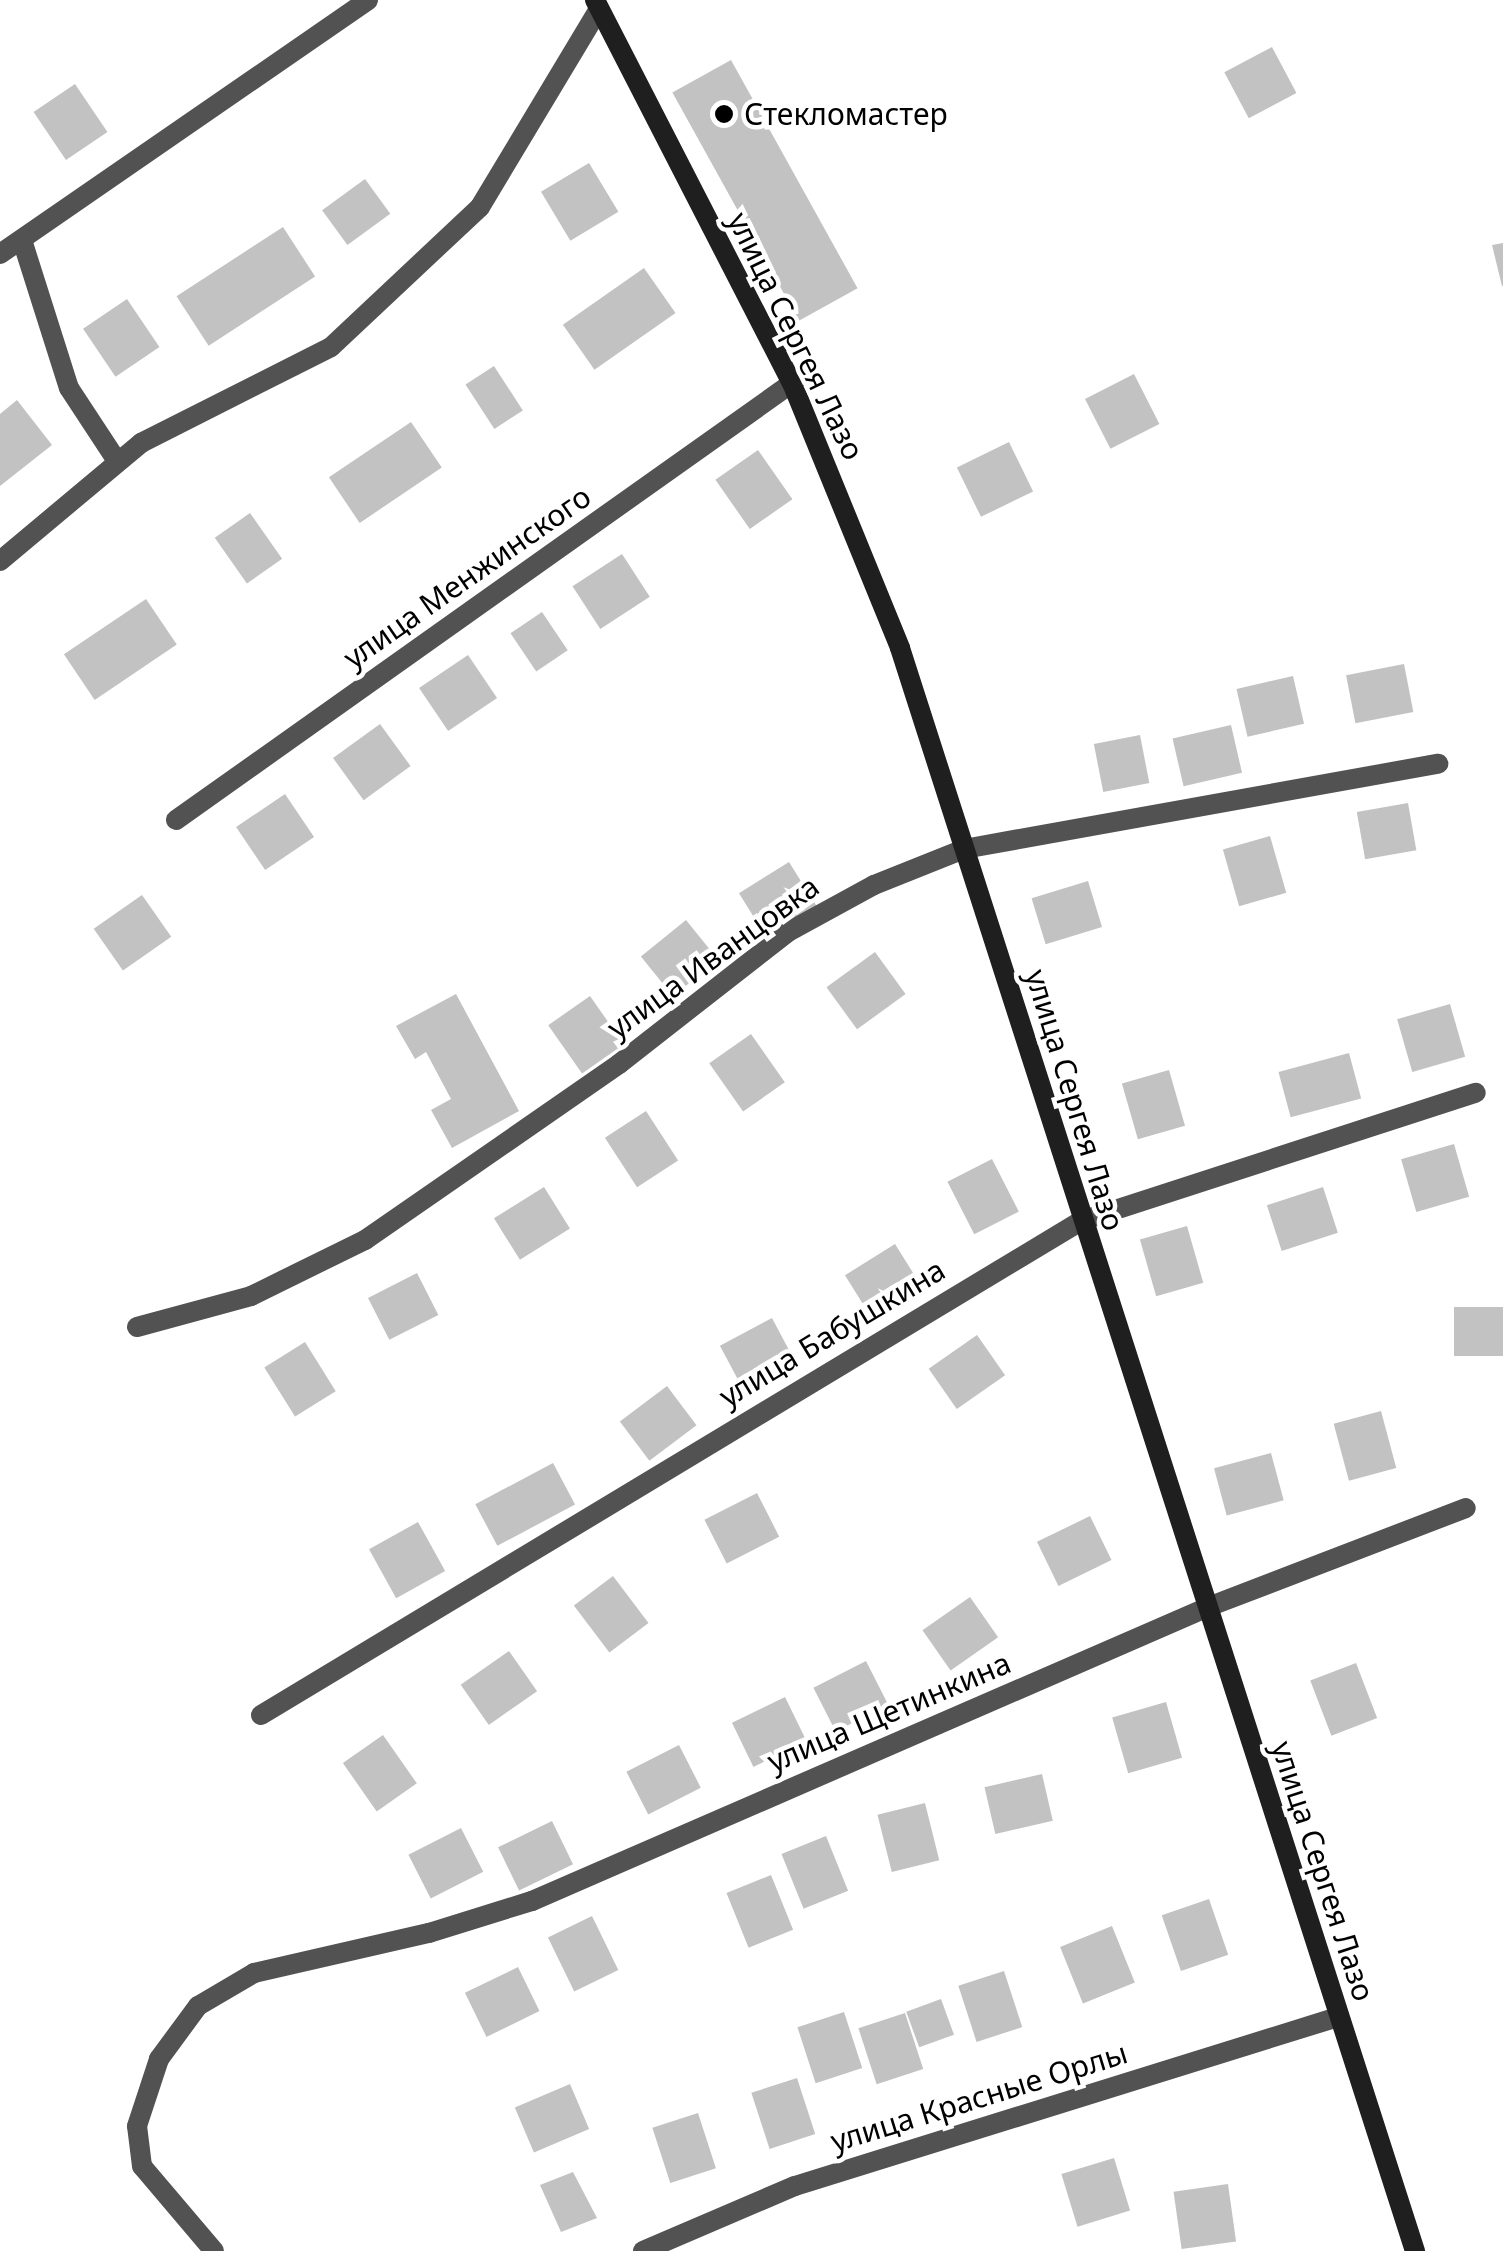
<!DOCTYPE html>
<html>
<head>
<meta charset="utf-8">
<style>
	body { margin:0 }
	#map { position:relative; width:1503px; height:2251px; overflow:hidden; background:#fff; font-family:"Noto Sans",sans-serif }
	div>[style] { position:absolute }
	.building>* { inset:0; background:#c2c2c2; transform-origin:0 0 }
	.street>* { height:20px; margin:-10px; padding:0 10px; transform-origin:10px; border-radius:10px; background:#525252 }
	.secondary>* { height:20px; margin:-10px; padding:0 10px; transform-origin:10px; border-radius:10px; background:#1f1f1f }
	.dots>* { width:28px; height:28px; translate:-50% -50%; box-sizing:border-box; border:5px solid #fff; border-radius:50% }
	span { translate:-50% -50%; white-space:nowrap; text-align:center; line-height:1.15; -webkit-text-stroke:9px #fff; paint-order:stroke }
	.poi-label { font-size:30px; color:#000 }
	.left { translate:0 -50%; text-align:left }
	.street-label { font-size:30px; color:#000 }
</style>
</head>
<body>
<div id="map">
	<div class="building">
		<i style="left:1272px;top:47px;width:52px;height:54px;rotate:62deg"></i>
		<i style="left:731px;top:60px;width:261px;height:67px;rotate:61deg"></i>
		<i style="left:75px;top:84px;width:58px;height:50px;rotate:56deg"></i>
		<i style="left:589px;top:163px;width:57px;height:56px;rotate:59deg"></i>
		<i style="left:365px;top:179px;width:43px;height:53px;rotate:54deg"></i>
		<i style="left:283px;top:227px;width:59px;height:127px;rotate:57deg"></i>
		<i style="clip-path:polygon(1503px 243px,1503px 286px,1502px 286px,1492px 245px)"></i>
		<i style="left:644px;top:268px;width:55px;height:99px;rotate:55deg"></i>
		<i style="left:127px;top:299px;width:58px;height:53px;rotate:56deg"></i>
		<i style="left:494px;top:366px;width:53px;height:34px;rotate:57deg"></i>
		<i style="left:1134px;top:374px;width:56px;height:55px;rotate:63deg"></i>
		<i style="clip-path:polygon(17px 400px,52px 445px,0 486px,0 414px)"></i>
		<i style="left:411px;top:422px;width:55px;height:99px;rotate:56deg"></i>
		<i style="left:1009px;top:442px;width:55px;height:58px;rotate:64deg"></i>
		<i style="left:758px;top:450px;width:60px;height:52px;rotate:55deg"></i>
		<i style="left:250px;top:513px;width:56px;height:43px;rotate:55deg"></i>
		<i style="left:622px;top:554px;width:51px;height:59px;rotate:57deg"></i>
		<i style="left:146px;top:599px;width:55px;height:99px;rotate:56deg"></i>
		<i style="left:542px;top:612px;width:46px;height:38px;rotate:56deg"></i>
		<i style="left:468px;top:655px;width:52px;height:59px;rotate:56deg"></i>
		<i style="left:1404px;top:664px;width:49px;height:59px;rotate:79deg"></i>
		<i style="left:1293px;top:676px;width:49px;height:58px;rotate:77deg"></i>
		<i style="left:380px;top:724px;width:52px;height:58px;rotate:54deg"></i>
		<i style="left:1231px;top:725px;width:49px;height:60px;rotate:77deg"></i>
		<i style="left:1140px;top:735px;width:49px;height:47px;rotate:79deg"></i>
		<i style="left:285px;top:794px;width:52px;height:59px;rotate:56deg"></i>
		<i style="left:1408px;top:803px;width:48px;height:52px;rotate:80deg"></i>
		<i style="left:1270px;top:836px;width:59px;height:49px;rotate:74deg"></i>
		<i style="left:789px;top:862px;width:52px;height:59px;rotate:58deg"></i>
		<i style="left:1088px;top:881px;width:48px;height:59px;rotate:73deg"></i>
		<i style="left:142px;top:895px;width:51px;height:59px;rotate:55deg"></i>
		<i style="left:686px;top:920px;width:51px;height:58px;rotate:51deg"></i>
		<i style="left:875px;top:952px;width:52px;height:60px;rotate:54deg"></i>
		<i style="clip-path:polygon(456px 994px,519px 1111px,452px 1148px,431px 1110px,451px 1099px,426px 1052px,415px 1059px,396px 1026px)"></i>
		<i style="left:590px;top:996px;width:59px;height:51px;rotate:55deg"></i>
		<i style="left:1450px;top:1004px;width:55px;height:55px;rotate:74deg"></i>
		<i style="left:751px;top:1034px;width:59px;height:51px;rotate:55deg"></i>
		<i style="left:1349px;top:1053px;width:47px;height:73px;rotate:75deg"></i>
		<i style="left:1169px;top:1070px;width:58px;height:49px;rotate:74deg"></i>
		<i style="left:646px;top:1111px;width:59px;height:49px;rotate:57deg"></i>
		<i style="left:1454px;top:1144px;width:55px;height:55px;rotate:74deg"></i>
		<i style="left:992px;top:1159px;width:59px;height:50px;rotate:63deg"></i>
		<i style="left:544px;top:1187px;width:49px;height:59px;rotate:58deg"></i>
		<i style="left:1323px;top:1187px;width:48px;height:59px;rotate:72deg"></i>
		<i style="left:1187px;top:1226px;width:59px;height:49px;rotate:74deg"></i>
		<i style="left:895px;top:1244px;width:49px;height:59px;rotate:58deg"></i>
		<i style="left:417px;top:1273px;width:47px;height:55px;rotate:63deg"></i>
		<i style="left:1503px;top:1307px;width:49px;height:49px;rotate:90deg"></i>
		<i style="left:772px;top:1318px;width:50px;height:59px;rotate:62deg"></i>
		<i style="left:977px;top:1335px;width:49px;height:59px;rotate:55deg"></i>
		<i style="left:305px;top:1342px;width:58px;height:48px;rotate:58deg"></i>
		<i style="left:667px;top:1386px;width:49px;height:59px;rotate:53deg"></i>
		<i style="left:1381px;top:1411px;width:59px;height:49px;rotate:75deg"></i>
		<i style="left:1271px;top:1453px;width:49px;height:59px;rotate:75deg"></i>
		<i style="left:553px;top:1463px;width:47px;height:88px;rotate:62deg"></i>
		<i style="left:757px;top:1493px;width:49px;height:59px;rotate:63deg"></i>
		<i style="left:1090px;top:1516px;width:49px;height:59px;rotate:64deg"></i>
		<i style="left:418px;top:1522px;width:56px;height:56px;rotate:61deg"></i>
		<i style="left:613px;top:1576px;width:59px;height:49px;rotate:53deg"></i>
		<i style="left:970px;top:1597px;width:49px;height:58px;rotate:55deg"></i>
		<i style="left:509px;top:1651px;width:49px;height:59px;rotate:55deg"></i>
		<i style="left:866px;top:1661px;width:49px;height:59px;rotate:63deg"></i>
		<i style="left:1356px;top:1663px;width:59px;height:49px;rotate:69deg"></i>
		<i style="left:785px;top:1697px;width:49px;height:59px;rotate:64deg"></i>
		<i style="left:1166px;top:1702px;width:58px;height:56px;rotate:74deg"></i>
		<i style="left:383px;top:1735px;width:59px;height:49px;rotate:55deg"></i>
		<i style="left:679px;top:1745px;width:48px;height:59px;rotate:63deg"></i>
		<i style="left:1042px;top:1774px;width:48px;height:59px;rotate:77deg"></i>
		<i style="left:925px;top:1803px;width:59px;height:49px;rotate:76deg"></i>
		<i style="left:552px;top:1821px;width:48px;height:60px;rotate:64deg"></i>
		<i style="left:461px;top:1828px;width:49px;height:59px;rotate:63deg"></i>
		<i style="left:826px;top:1836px;width:59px;height:48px;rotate:68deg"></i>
		<i style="left:771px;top:1875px;width:59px;height:48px;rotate:68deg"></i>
		<i style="left:1209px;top:1899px;width:59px;height:50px;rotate:71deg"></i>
		<i style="left:592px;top:1916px;width:60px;height:49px;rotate:64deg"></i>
		<i style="left:1112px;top:1926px;width:61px;height:56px;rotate:68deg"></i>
		<i style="left:518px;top:1967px;width:49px;height:59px;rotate:64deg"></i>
		<i style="left:1004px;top:1971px;width:59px;height:48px;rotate:72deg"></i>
		<i style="left:941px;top:1999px;width:38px;height:37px;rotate:70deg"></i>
		<i style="left:844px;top:2012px;width:59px;height:49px;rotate:72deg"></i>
		<i style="left:905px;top:2013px;width:59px;height:49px;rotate:72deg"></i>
		<i style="left:797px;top:2078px;width:59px;height:48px;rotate:72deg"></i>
		<i style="left:570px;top:2084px;width:49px;height:60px;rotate:67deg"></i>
		<i style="left:698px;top:2113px;width:58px;height:48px;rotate:72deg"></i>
		<i style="left:1114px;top:2158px;width:55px;height:55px;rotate:73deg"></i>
		<i style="clip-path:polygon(573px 2172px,597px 2218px,561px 2232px,540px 2185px)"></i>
		<i style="left:1228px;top:2184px;width:58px;height:55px;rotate:82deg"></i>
	</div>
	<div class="street">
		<i style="left:22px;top:240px;width:155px;rotate:72.4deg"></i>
		<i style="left:69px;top:388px;width:87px;rotate:56.7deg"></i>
		<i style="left:0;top:254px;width:447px;rotate:-34.6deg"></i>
		<i style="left:0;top:561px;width:184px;rotate:-39.9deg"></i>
		<i style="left:141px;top:443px;width:213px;rotate:-26.8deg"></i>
		<i style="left:331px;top:347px;width:204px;rotate:-43.2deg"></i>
		<i style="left:480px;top:207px;width:229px;rotate:-59deg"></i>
		<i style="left:176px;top:820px;width:755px;rotate:-35.35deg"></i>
		<i style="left:137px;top:1327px;width:118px;rotate:-15.2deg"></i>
		<i style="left:251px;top:1296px;width:127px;rotate:-26.2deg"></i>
		<i style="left:365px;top:1240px;width:309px;rotate:-34.7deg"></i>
		<i style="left:619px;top:1064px;width:214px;rotate:-38deg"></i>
		<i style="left:788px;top:932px;width:98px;rotate:-28.7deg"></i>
		<i style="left:874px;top:885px;width:97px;rotate:-21.8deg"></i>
		<i style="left:964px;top:849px;width:482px;rotate:-10.2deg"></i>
		<i style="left:261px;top:1715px;width:957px;rotate:-31.07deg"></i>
		<i style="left:1081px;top:1221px;width:415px;rotate:-18deg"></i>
		<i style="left:214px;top:2251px;width:111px;rotate:-130.3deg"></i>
		<i style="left:142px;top:2166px;width:40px;rotate:-97.1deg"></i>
		<i style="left:137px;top:2126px;width:71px;rotate:-71.8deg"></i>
		<i style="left:159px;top:2059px;width:66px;rotate:-53.7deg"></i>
		<i style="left:198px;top:2006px;width:65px;rotate:-30.5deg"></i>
		<i style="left:254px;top:1973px;width:180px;rotate:-12.9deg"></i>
		<i style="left:429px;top:1933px;width:108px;rotate:-17.3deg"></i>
		<i style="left:532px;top:1901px;width:737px;rotate:-23.5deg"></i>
		<i style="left:1208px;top:1607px;width:276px;rotate:-21deg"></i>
		<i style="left:643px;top:2251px;width:165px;rotate:-23.2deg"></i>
		<i style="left:795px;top:2186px;width:569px;rotate:-17.29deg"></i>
	</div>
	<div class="secondary">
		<i style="left:595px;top:0;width:431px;rotate:62.8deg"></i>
		<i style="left:792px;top:383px;width:286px;rotate:67.8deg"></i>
		<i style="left:900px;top:648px;width:1684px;rotate:72.19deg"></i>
	</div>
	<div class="dots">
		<i style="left:724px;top:114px;background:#000"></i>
	</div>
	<div class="poi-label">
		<span class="left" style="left:744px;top:114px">Стекломастер</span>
	</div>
	<div class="street-label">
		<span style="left:796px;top:336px;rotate:64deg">улица Сергея Лазо</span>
		<span style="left:467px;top:577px;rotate:-35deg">улица Менжинского</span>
		<span style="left:713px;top:957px;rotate:-36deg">улица Иванцовка</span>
		<span style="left:1075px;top:1100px;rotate:73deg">улица Сергея Лазо</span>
		<span style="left:832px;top:1333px;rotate:-31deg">улица Бабушкина</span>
		<span style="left:889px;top:1712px;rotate:-23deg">улица Щетинкина</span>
		<span style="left:1323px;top:1871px;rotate:72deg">улица Сергея Лазо</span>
		<span style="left:979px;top:2097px;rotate:-17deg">улица Красные Орлы</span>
	</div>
</div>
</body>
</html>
